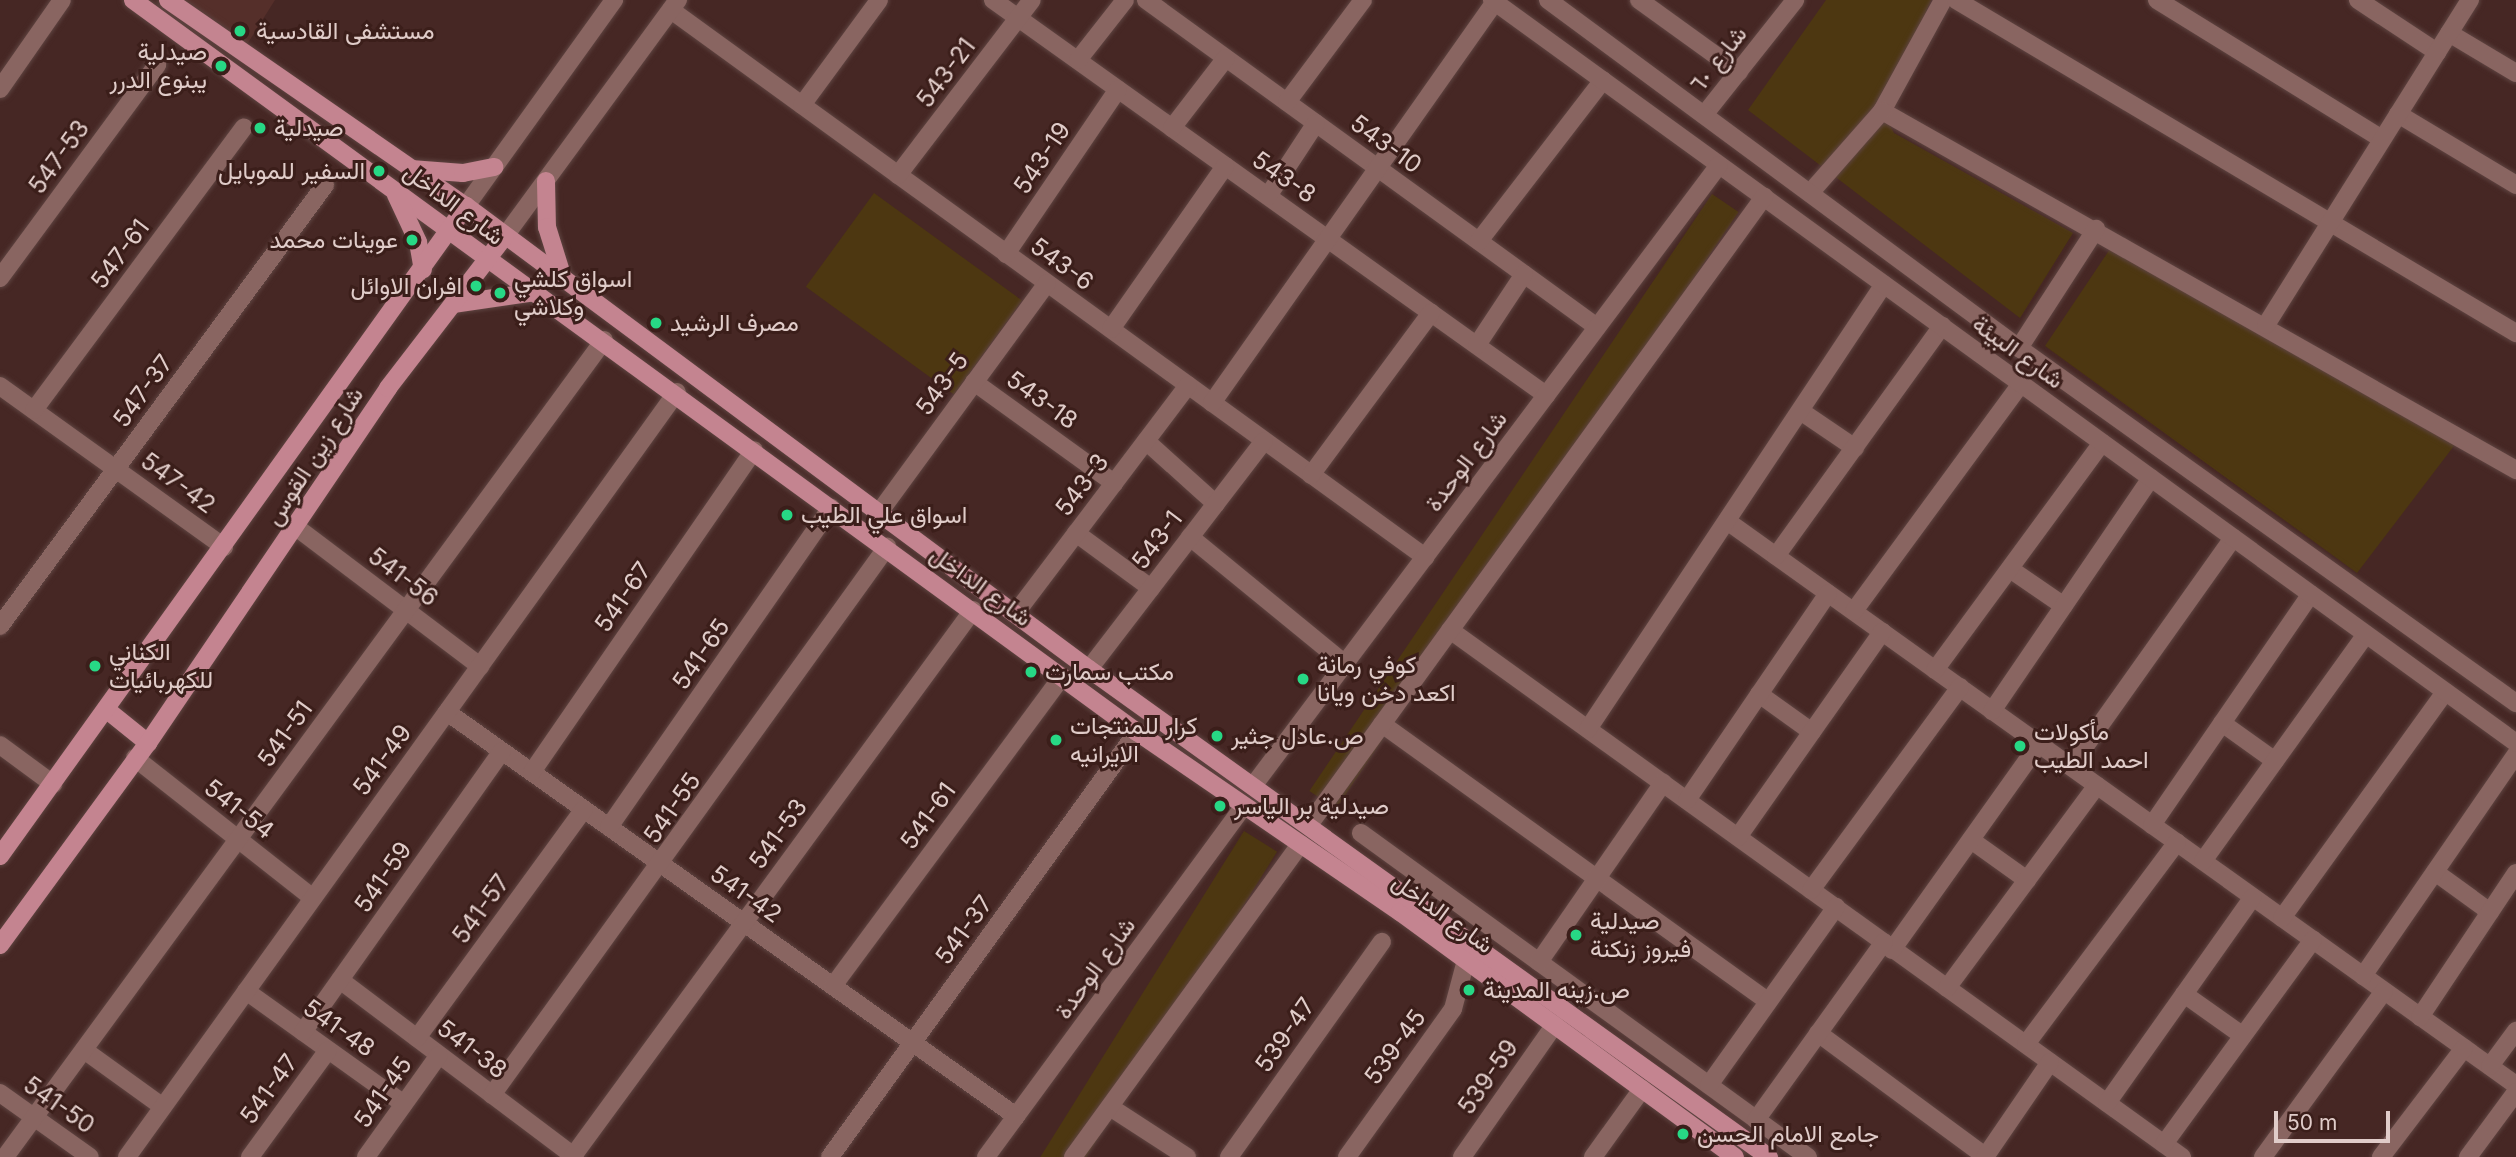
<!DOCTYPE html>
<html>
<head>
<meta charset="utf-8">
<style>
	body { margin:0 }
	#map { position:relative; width:2516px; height:1157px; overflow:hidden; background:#462724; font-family:Inter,Vazirmatn,sans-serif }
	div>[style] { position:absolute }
	.built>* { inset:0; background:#552f2a }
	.green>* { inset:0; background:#4d3711; transform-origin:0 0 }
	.roads { filter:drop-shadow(0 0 2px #5e4441) drop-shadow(0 0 2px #5e4441) }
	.street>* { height:18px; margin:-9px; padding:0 9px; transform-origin:9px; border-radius:9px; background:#896561 }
	.secondary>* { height:18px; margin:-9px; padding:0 9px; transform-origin:9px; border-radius:9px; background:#896561 }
	.primary>* { height:18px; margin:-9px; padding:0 9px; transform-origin:9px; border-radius:9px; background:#c48490 }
	.dots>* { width:19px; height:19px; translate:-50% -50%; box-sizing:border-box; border:4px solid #3b1e1a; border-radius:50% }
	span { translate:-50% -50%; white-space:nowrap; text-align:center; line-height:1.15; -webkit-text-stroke:6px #3b1e1a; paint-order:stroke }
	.poi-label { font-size:24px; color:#e0ccc9 }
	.left { translate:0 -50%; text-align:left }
	.right { translate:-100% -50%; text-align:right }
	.street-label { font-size:24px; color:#e0ccc9 }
	.scale { position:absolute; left:2274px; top:1111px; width:116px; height:32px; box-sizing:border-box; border:4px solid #e0ccc9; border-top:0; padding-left:9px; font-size:21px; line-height:24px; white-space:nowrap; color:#e0ccc9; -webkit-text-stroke:5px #3b1e1a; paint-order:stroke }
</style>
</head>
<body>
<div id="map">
	<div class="built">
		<i style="clip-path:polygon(181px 0,275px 0,246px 46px)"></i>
	</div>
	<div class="green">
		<i style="clip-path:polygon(1826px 0,1931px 0,1883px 112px,1894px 133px,2073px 233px,2020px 318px,1748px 110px)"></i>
		<i style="left:874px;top:193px;width:183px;height:116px;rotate:36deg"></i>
		<i style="left:1712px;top:194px;width:32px;height:720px;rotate:34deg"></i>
		<i style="clip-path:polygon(2116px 240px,2460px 438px,2357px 573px,2045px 346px)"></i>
		<i style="left:1244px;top:831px;width:39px;height:405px;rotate:32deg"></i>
	</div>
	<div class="roads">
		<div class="street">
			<i style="left:993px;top:0;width:680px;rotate:35.54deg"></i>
			<i style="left:1146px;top:0;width:557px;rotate:35.94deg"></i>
			<i style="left:1639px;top:0;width:123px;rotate:35.8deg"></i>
			<i style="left:1943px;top:0;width:127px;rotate:118.8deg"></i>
			<i style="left:1882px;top:111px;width:729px;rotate:29.52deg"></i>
			<i style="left:1956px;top:0;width:652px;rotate:30.74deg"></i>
			<i style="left:2157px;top:0;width:264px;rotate:31.7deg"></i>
			<i style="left:2358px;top:0;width:95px;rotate:33.4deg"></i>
			<i style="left:671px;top:10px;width:932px;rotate:35.96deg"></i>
			<i style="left:2449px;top:33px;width:78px;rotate:30.8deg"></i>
			<i style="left:1078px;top:60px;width:76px;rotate:-51.9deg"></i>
			<i style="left:0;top:89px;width:108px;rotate:-55.1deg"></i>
			<i style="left:1287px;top:102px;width:127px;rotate:-53.3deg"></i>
			<i style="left:802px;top:105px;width:130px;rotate:-53.7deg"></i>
			<i style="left:2398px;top:114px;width:138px;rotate:31deg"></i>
			<i style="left:1704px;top:115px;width:147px;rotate:-51.6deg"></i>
			<i style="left:1172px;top:128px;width:88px;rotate:-52.4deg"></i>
			<i style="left:898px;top:175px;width:220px;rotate:-52.6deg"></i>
			<i style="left:1810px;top:193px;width:109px;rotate:-48.7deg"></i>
			<i style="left:1268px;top:196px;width:87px;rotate:-56.7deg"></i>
			<i style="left:1479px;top:241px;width:203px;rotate:-52.4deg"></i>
			<i style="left:1006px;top:254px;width:199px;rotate:-55.8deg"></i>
			<i style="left:0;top:278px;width:265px;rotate:-53.6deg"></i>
			<i style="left:2266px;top:325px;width:384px;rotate:-57.9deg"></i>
			<i style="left:1111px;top:329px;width:199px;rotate:-55deg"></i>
			<i style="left:1477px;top:345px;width:85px;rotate:-56.5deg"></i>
			<i style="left:2019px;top:348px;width:142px;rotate:-57.1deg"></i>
			<i style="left:974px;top:382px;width:173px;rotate:35.8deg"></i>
			<i style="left:0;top:386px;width:276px;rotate:35.7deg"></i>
			<i style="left:1212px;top:403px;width:491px;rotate:-54.8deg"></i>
			<i style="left:34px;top:410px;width:352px;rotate:-53.4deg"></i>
			<i style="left:1802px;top:412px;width:64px;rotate:34.2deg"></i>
			<i style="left:1146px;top:441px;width:94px;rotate:42deg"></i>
			<i style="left:1311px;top:475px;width:202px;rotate:-53.5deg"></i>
			<i style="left:878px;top:514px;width:286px;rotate:-53.8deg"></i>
			<i style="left:1727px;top:521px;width:970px;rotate:35.56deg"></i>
			<i style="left:296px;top:527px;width:231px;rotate:37.1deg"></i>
			<i style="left:1076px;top:533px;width:93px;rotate:36.3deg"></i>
			<i style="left:1190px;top:537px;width:200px;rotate:39.3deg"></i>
			<i style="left:1776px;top:556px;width:284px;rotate:-54.2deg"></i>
			<i style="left:2010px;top:569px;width:65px;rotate:34.4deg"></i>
			<i style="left:1854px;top:611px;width:282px;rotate:-53.7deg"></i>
			<i style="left:1015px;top:614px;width:287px;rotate:-52.9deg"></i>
			<i style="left:0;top:626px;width:548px;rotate:-53.61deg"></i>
			<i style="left:1450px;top:630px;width:902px;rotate:35.75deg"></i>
			<i style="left:1089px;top:669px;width:287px;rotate:-52.5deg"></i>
			<i style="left:1935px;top:670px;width:282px;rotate:-53.7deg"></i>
			<i style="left:1759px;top:694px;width:65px;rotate:35.6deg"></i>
			<i style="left:1992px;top:711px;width:282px;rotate:-55.7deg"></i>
			<i style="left:447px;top:712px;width:698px;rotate:35.38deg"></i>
			<i style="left:2222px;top:723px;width:65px;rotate:35.6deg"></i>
			<i style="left:1382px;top:724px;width:473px;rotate:35.7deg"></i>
			<i style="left:1588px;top:729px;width:534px;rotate:-56.37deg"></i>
			<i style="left:0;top:745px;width:66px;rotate:36.3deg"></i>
			<i style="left:135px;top:758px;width:226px;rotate:38.2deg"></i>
			<i style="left:2071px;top:766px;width:280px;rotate:-54.6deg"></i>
			<i style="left:532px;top:772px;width:391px;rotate:-55.4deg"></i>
			<i style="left:1687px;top:800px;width:250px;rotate:-55.7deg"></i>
			<i style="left:2152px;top:825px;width:280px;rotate:-55.5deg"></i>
			<i style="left:609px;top:827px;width:389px;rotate:-55.2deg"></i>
			<i style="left:1361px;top:833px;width:552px;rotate:35.94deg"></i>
			<i style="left:1738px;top:837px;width:251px;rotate:-54.9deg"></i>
			<i style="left:1971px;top:840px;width:69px;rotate:35.5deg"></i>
			<i style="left:2203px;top:861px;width:279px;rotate:-54.3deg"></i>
			<i style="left:2435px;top:872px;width:68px;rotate:36deg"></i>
			<i style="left:1811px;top:890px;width:252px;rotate:-53.7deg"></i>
			<i style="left:2282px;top:918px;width:279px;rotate:-54.2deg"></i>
			<i style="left:1892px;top:950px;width:252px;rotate:-54.5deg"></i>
			<i style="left:1539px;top:962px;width:218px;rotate:-55.3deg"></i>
			<i style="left:2363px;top:976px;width:270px;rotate:-55.4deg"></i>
			<i style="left:340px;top:980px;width:294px;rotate:37deg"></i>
			<i style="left:833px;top:986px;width:385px;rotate:-53.5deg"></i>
			<i style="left:1947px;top:988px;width:252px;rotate:-53.5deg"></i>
			<i style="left:246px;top:991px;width:194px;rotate:35.6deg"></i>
			<i style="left:2184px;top:994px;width:72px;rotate:35.4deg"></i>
			<i style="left:2420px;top:1017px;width:173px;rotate:-56.3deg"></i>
			<i style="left:303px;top:1032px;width:344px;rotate:-54.7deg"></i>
			<i style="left:1818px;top:1033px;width:209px;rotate:36.4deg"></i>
			<i style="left:417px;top:1038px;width:283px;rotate:-53.9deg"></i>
			<i style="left:2026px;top:1044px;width:252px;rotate:-53.2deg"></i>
			<i style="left:84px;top:1050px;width:97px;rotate:35.8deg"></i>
			<i style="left:2490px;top:1066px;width:44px;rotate:-53.4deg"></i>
			<i style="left:1709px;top:1085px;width:219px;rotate:-54.5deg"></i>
			<i style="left:0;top:1093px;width:110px;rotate:35.4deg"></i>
			<i style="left:492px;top:1095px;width:676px;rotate:-54.22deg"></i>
			<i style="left:2107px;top:1103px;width:252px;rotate:-54.7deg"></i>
			<i style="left:1110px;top:1107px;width:92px;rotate:33deg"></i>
			<i style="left:1756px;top:1120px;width:219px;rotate:-54.3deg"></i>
			<i style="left:2164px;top:1144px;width:253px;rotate:-53.9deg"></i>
			<i style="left:573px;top:1156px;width:677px;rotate:-53.77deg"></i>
			<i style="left:5px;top:1157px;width:1013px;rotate:-53.75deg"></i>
			<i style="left:127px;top:1157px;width:942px;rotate:-54.29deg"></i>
			<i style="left:250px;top:1157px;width:132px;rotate:-53.9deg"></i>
			<i style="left:366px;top:1157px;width:125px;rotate:-54.4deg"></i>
			<i style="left:830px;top:1157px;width:524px;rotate:-54.16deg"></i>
			<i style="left:1229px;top:1157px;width:264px;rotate:-54.6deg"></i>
			<i style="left:1347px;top:1157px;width:182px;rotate:-54.4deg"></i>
			<i style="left:1453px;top:1009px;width:51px;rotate:-75.1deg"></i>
			<i style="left:1462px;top:1157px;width:162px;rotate:-55deg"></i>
			<i style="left:1593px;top:1157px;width:84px;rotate:-54.2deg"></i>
			<i style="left:1985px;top:1157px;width:115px;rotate:-55.6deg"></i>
			<i style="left:2263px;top:1157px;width:205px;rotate:-53.9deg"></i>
			<i style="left:2381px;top:1157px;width:137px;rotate:-52.7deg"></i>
			<i style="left:2468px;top:1157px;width:81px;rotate:-53.6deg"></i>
		</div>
		<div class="secondary">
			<i style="left:1492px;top:0;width:1265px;rotate:35.96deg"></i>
			<i style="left:1548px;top:0;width:586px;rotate:36.46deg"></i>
			<i style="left:2019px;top:348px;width:611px;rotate:35.54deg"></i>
			<i style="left:466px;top:206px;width:254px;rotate:-54.3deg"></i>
			<i style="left:505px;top:236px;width:293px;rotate:-53.8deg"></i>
			<i style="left:1253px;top:786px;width:776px;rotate:-53.12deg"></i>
			<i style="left:1309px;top:825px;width:776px;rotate:-54.08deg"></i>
			<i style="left:986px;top:1157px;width:434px;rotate:-53.7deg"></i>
			<i style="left:1073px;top:1157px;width:387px;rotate:-54deg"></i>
		</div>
		<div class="primary">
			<i style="left:133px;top:0;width:1243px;rotate:36.1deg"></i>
			<i style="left:1137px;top:732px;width:319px;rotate:34.4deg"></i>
			<i style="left:1400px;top:912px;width:415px;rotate:36.2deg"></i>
			<i style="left:168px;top:0;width:362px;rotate:34.7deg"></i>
			<i style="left:466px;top:206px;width:776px;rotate:36.62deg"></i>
			<i style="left:1089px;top:669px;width:837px;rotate:35.67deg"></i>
			<i style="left:411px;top:169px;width:52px;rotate:4.4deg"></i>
			<i style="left:463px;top:173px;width:32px;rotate:-11deg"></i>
			<i style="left:546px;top:181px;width:46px;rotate:88.8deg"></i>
			<i style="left:547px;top:227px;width:53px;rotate:72.6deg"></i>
			<i style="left:396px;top:195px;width:52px;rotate:64.9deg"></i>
			<i style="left:418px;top:242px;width:28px;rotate:80deg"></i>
			<i style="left:453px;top:304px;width:83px;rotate:-8.3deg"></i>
			<i style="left:107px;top:710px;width:53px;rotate:38.8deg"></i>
			<i style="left:0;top:856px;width:800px;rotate:-54.36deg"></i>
			<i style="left:0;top:945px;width:250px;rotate:-53.8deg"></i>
			<i style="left:148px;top:743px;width:429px;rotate:-55.9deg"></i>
			<i style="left:388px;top:388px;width:192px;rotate:-52.4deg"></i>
		</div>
	</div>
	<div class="dots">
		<i style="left:240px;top:31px;background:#27d885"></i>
		<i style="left:221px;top:66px;background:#27d885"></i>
		<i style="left:260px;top:128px;background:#27d885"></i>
		<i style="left:379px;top:171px;background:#27d885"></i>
		<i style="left:412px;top:240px;background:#27d885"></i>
		<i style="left:476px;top:286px;background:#27d885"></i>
		<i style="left:500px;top:293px;background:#27d885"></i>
		<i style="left:656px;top:323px;background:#27d885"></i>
		<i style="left:787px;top:515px;background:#27d885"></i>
		<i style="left:95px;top:666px;background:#27d885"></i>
		<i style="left:1031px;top:672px;background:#27d885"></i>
		<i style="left:1303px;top:679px;background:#27d885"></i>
		<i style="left:1217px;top:736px;background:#27d885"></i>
		<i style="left:1056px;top:740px;background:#27d885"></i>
		<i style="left:2020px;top:746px;background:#27d885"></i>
		<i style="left:1220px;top:806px;background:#27d885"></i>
		<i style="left:1576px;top:935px;background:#27d885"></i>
		<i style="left:1469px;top:990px;background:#27d885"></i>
		<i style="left:1683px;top:1134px;background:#27d885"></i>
	</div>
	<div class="poi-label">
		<span class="left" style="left:256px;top:31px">مستشفى القادسية</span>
		<span class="right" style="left:207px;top:66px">صيدلية<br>يبنوع الدرر</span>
		<span class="left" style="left:274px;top:128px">صيدلية</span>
		<span class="right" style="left:365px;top:171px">السفير للموبايل</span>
		<span class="right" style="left:398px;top:240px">عوينات محمد</span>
		<span class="left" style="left:514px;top:293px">اسواق كلشي<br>وكلاشي</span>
		<span class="right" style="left:462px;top:286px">افران الاوائل</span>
		<span class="left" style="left:670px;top:323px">مصرف الرشيد</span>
		<span class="left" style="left:801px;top:515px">اسواق علي الطيب</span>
		<span class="left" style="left:109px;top:666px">الكناني<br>للكهربائيات</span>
		<span class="left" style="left:1317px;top:679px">كوفي رمانة<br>اكعد دخن ويانا</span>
		<span class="left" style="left:1045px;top:672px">مكتب سمارت</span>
		<span class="left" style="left:1070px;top:740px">كرار للمنتجات<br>الايرانيه</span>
		<span class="left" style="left:2034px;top:746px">مأكولات<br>احمد الطيب</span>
		<span class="left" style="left:1231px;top:736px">ص.عادل جثير</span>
		<span class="left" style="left:1234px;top:806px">صيدلية بر الياسر</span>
		<span class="left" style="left:1590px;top:935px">صيدلية<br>فيروز زنكنة</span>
		<span class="left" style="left:1483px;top:990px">ص.زينه المدينة</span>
		<span class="left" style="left:1697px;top:1134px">جامع الامام الحسن</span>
	</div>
	<div class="street-label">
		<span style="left:1718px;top:59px;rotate:-52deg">شارع ٦٠</span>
		<span style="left:946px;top:73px;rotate:-53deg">543-21</span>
		<span style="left:1386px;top:144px;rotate:36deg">543-10</span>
		<span style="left:59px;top:157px;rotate:-54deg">547-53</span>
		<span style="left:1042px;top:158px;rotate:-56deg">543-19</span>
		<span style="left:1284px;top:177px;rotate:35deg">543-8</span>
		<span style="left:454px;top:204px;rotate:37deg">شارع الداخل</span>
		<span style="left:120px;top:254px;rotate:-53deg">547-61</span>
		<span style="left:1062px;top:264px;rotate:36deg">543-6</span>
		<span style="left:2018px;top:352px;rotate:36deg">شارع البيئة</span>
		<span style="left:942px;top:384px;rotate:-54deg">543-5</span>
		<span style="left:143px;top:391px;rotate:-54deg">547-37</span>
		<span style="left:1042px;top:400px;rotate:36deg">543-18</span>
		<span style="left:314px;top:456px;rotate:-57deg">شارع زين القوس</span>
		<span style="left:1466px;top:461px;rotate:-53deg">شارع الوحدة</span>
		<span style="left:178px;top:483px;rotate:36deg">547-42</span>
		<span style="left:1082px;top:485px;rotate:-53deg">543-3</span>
		<span style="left:1157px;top:540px;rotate:-53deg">543-1</span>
		<span style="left:403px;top:577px;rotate:37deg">541-56</span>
		<span style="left:981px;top:586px;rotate:36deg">شارع الداخل</span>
		<span style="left:623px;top:597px;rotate:-55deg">541-67</span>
		<span style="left:701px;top:654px;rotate:-55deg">541-65</span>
		<span style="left:285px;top:734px;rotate:-54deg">541-51</span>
		<span style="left:382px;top:760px;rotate:-54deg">541-49</span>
		<span style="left:672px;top:808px;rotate:-55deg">541-55</span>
		<span style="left:239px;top:809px;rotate:38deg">541-54</span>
		<span style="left:928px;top:816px;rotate:-54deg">541-61</span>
		<span style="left:778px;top:834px;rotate:-54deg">541-53</span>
		<span style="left:383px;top:877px;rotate:-55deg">541-59</span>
		<span style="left:746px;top:894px;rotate:35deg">541-42</span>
		<span style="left:481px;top:909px;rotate:-54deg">541-57</span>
		<span style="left:1443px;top:913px;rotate:36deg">شارع الداخل</span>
		<span style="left:964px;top:930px;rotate:-54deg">541-37</span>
		<span style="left:1095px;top:968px;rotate:-54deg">شارع الوحدة</span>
		<span style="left:339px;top:1028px;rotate:35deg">541-48</span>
		<span style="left:1285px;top:1035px;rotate:-55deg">539-47</span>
		<span style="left:1395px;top:1047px;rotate:-54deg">539-45</span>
		<span style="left:472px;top:1049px;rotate:37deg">541-38</span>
		<span style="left:1488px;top:1077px;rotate:-55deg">539-59</span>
		<span style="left:269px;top:1089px;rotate:-54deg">541-47</span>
		<span style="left:383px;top:1092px;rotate:-55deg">541-45</span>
		<span style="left:59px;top:1105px;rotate:35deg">541-50</span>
	</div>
	<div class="scale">50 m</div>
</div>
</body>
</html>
